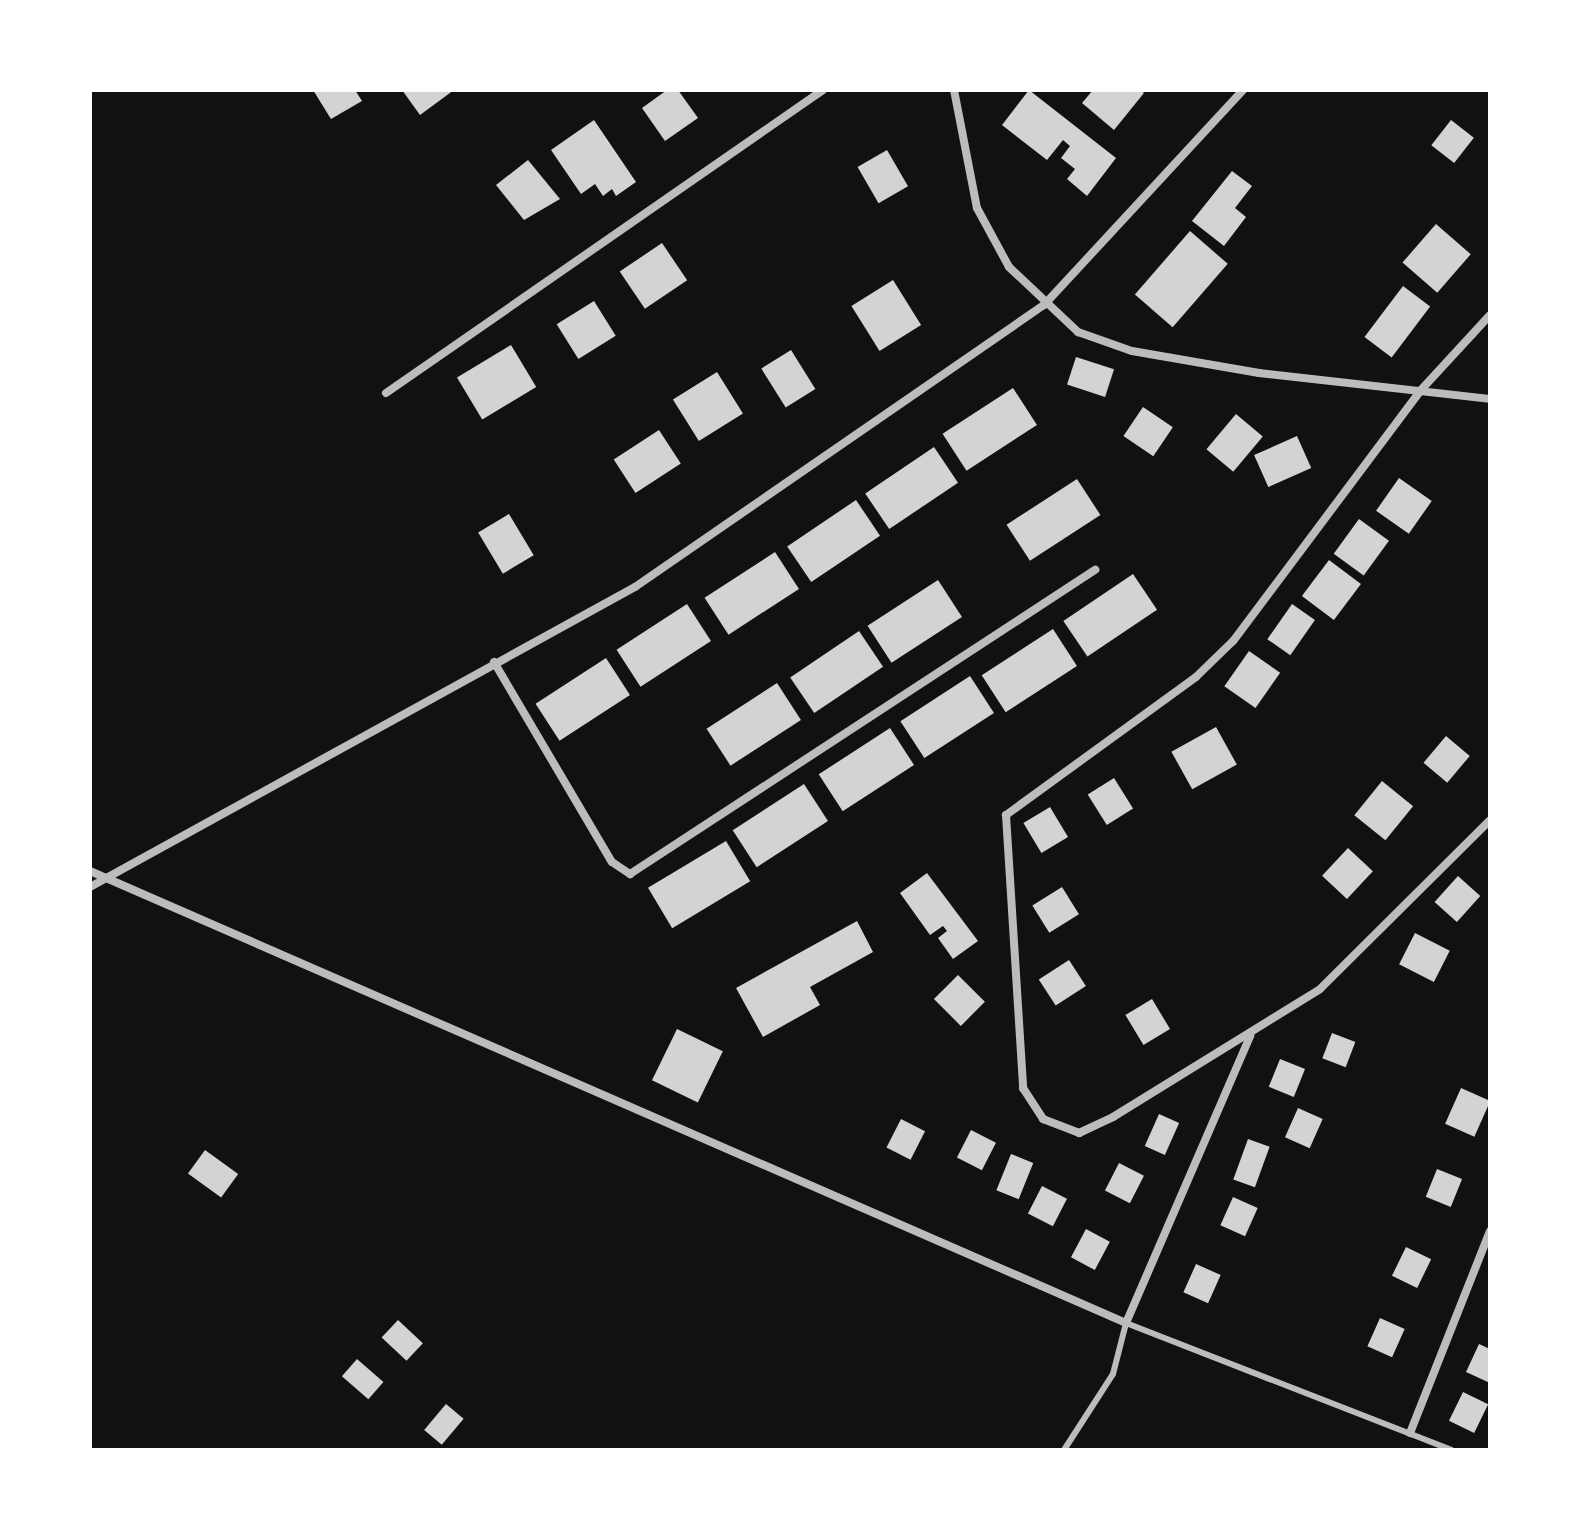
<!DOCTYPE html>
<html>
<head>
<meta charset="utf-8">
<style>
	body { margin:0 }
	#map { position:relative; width:1580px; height:1540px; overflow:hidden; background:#111; font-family:Mulish,sans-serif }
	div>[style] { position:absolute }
	.building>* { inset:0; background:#d3d3d3; transform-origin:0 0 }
	.service>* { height:6px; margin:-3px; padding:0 3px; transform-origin:3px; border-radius:3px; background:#bcbcbc }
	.minor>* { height:8px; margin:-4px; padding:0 4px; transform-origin:4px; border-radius:4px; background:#bcbcbc }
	span { translate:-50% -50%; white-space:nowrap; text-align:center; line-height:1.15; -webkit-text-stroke:6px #fff; paint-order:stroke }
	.frame { position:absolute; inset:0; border:92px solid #fff; pointer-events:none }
</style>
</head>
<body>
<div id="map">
	<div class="building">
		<i style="clip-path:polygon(313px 90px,355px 90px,362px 101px,331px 119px)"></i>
		<i style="clip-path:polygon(402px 90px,454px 90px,420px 115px)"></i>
		<i style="clip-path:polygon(667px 90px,678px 90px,698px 118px,665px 141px,642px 108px)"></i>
		<i style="clip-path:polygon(1029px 90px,1116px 158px,1087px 196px,1067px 179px,1075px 169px,1061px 158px,1070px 146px,1063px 140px,1047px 160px,1002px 125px)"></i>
		<i style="clip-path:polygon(1093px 90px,1140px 90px,1144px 93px,1114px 130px,1082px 103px)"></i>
		<i style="clip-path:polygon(594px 120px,636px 182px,616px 196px,612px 189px,603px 196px,595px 184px,581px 194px,551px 150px)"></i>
		<i style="left:1451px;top:120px;width:29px;height:32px;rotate:38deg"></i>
		<i style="left:887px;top:150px;width:42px;height:34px;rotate:60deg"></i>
		<i style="clip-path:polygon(528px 160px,560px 199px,524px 220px,496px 185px)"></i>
		<i style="clip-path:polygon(1232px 171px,1252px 186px,1235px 208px,1246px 217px,1224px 246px,1192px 221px)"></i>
		<i style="left:1436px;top:224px;width:46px;height:51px;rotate:41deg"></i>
		<i style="left:1190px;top:231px;width:50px;height:84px;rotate:41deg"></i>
		<i style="left:662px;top:243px;width:45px;height:51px;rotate:56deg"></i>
		<i style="left:893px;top:280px;width:53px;height:49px;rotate:58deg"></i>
		<i style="left:1403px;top:286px;width:34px;height:64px;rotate:37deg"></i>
		<i style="left:594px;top:301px;width:41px;height:44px;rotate:58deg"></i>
		<i style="left:511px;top:345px;width:49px;height:63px;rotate:59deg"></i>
		<i style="left:791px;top:350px;width:46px;height:35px;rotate:58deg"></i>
		<i style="left:1076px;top:357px;width:40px;height:29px;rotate:18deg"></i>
		<i style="left:717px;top:372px;width:49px;height:52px;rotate:58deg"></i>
		<i style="left:1013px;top:388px;width:44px;height:84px;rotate:57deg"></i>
		<i style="left:1143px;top:407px;width:36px;height:35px;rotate:34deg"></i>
		<i style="left:1236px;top:414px;width:35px;height:46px;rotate:40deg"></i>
		<i style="left:659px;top:430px;width:40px;height:54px;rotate:57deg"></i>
		<i style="left:1297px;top:436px;width:35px;height:47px;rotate:66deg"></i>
		<i style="left:934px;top:447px;width:43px;height:83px;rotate:56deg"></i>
		<i style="left:1399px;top:478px;width:40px;height:40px;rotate:35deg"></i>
		<i style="left:1077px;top:479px;width:43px;height:84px;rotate:57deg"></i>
		<i style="left:856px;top:500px;width:43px;height:83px;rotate:56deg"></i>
		<i style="left:509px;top:514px;width:48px;height:36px;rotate:59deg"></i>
		<i style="left:1359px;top:519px;width:37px;height:43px;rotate:36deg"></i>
		<i style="left:775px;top:552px;width:44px;height:84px;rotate:57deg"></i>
		<i style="left:1329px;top:560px;width:40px;height:45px;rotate:37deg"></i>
		<i style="left:1133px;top:574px;width:43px;height:84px;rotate:56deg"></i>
		<i style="left:938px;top:580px;width:44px;height:84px;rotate:57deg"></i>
		<i style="left:687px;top:604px;width:44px;height:84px;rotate:57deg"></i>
		<i style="left:1292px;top:604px;width:28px;height:43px;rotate:35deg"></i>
		<i style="left:1053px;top:629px;width:44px;height:85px;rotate:57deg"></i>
		<i style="left:859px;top:631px;width:43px;height:83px;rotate:56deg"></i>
		<i style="left:1249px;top:651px;width:38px;height:43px;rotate:35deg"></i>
		<i style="left:606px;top:658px;width:44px;height:84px;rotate:57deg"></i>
		<i style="left:970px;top:676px;width:44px;height:83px;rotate:57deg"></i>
		<i style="left:777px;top:683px;width:44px;height:84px;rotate:57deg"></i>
		<i style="left:1216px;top:727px;width:43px;height:51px;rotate:61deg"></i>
		<i style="left:890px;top:728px;width:44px;height:85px;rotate:57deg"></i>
		<i style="left:1446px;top:736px;width:31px;height:35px;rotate:40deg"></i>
		<i style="left:1114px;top:778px;width:36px;height:31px;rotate:58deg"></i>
		<i style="left:1382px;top:781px;width:40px;height:44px;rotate:39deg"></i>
		<i style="left:804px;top:784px;width:44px;height:85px;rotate:57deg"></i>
		<i style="left:1050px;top:807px;width:35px;height:31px;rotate:59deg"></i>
		<i style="left:726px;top:841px;width:47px;height:91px;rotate:59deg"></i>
		<i style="left:1348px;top:848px;width:34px;height:38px;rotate:43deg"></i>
		<i style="clip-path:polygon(927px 873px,978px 941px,953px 959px,938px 938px,947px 931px,943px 926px,930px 935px,900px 893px)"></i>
		<i style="left:1458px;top:876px;width:30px;height:35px;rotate:42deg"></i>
		<i style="left:1062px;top:887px;width:32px;height:35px;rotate:58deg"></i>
		<i style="clip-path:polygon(857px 921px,873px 952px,810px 987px,820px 1005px,763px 1037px,736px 988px)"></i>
		<i style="left:1415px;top:933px;width:39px;height:35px;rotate:27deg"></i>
		<i style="left:1069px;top:960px;width:31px;height:36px;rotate:57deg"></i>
		<i style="left:958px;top:975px;width:38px;height:34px;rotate:45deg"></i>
		<i style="left:1152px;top:999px;width:35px;height:31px;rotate:59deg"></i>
		<i style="left:677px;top:1029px;width:51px;height:57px;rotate:26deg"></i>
		<i style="left:1332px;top:1033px;width:25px;height:27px;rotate:21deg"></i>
		<i style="left:1280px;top:1059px;width:27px;height:30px;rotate:22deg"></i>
		<i style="left:1461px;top:1088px;width:32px;height:39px;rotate:24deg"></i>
		<i style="left:1298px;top:1108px;width:27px;height:32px;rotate:24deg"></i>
		<i style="left:1159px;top:1114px;width:22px;height:35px;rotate:24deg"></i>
		<i style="left:901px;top:1119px;width:27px;height:32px;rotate:27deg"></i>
		<i style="left:971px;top:1130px;width:28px;height:31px;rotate:27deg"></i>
		<i style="left:1248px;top:1139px;width:23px;height:43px;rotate:20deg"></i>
		<i style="left:205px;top:1150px;width:41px;height:29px;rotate:36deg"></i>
		<i style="left:1011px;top:1154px;width:24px;height:39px;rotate:22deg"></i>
		<i style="left:1119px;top:1163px;width:28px;height:31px;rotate:27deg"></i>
		<i style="left:1437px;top:1169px;width:27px;height:30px;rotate:22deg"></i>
		<i style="left:1042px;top:1186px;width:28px;height:31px;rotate:27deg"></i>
		<i style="left:1233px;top:1197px;width:27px;height:31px;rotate:24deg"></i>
		<i style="left:1086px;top:1229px;width:27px;height:32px;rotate:28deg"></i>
		<i style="left:1406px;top:1247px;width:28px;height:32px;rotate:26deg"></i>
		<i style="left:1196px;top:1264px;width:27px;height:31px;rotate:24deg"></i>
		<i style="left:1380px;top:1318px;width:27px;height:31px;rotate:24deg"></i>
		<i style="left:398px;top:1320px;width:34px;height:24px;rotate:43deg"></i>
		<i style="clip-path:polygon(1479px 1344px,1490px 1349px,1490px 1383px,1466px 1372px)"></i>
		<i style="left:357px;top:1359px;width:35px;height:23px;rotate:41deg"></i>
		<i style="left:1463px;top:1392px;width:28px;height:32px;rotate:26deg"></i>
		<i style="left:446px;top:1404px;width:23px;height:34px;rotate:40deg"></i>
	</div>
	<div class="service">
		<i style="left:1064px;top:1450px;width:90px;rotate:-57.2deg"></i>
		<i style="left:1113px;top:1374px;width:53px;rotate:-75.7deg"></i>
		<i style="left:1126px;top:1323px;width:349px;rotate:21.3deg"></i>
	</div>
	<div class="minor">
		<i style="left:954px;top:90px;width:120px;rotate:79deg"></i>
		<i style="left:977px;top:208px;width:67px;rotate:61.5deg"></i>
		<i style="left:1009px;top:267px;width:95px;rotate:43.3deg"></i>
		<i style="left:1078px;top:332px;width:57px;rotate:19.4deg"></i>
		<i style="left:1132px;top:351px;width:129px;rotate:9.8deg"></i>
		<i style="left:1259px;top:373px;width:232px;rotate:6.4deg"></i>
		<i style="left:1490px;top:315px;width:102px;rotate:132.6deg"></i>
		<i style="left:1421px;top:390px;width:314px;rotate:126.8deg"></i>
		<i style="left:1233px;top:641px;width:52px;rotate:135.8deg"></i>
		<i style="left:1196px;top:677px;width:235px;rotate:144deg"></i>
		<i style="left:1006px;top:815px;width:274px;rotate:86.4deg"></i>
		<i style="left:1023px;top:1088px;width:37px;rotate:57deg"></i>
		<i style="left:1043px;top:1119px;width:39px;rotate:21deg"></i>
		<i style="left:1079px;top:1133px;width:38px;rotate:-25deg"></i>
		<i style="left:1113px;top:1117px;width:243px;rotate:-31.7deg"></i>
		<i style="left:1320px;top:989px;width:240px;rotate:-44.8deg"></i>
		<i style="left:386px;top:393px;width:532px;rotate:-34.74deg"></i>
		<i style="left:494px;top:662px;width:232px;rotate:59.5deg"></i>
		<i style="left:612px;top:862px;width:22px;rotate:34deg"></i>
		<i style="left:630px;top:874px;width:556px;rotate:-33.18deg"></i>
		<i style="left:90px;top:871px;width:1130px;rotate:23.57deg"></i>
		<i style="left:1126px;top:1323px;width:313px;rotate:-66.6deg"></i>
		<i style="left:90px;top:887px;width:622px;rotate:-28.83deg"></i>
		<i style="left:635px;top:587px;width:497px;rotate:-34.6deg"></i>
		<i style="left:1044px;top:305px;width:293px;rotate:-47.2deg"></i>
		<i style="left:1410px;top:1433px;width:217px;rotate:-68.4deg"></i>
	</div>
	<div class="frame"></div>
</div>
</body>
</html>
